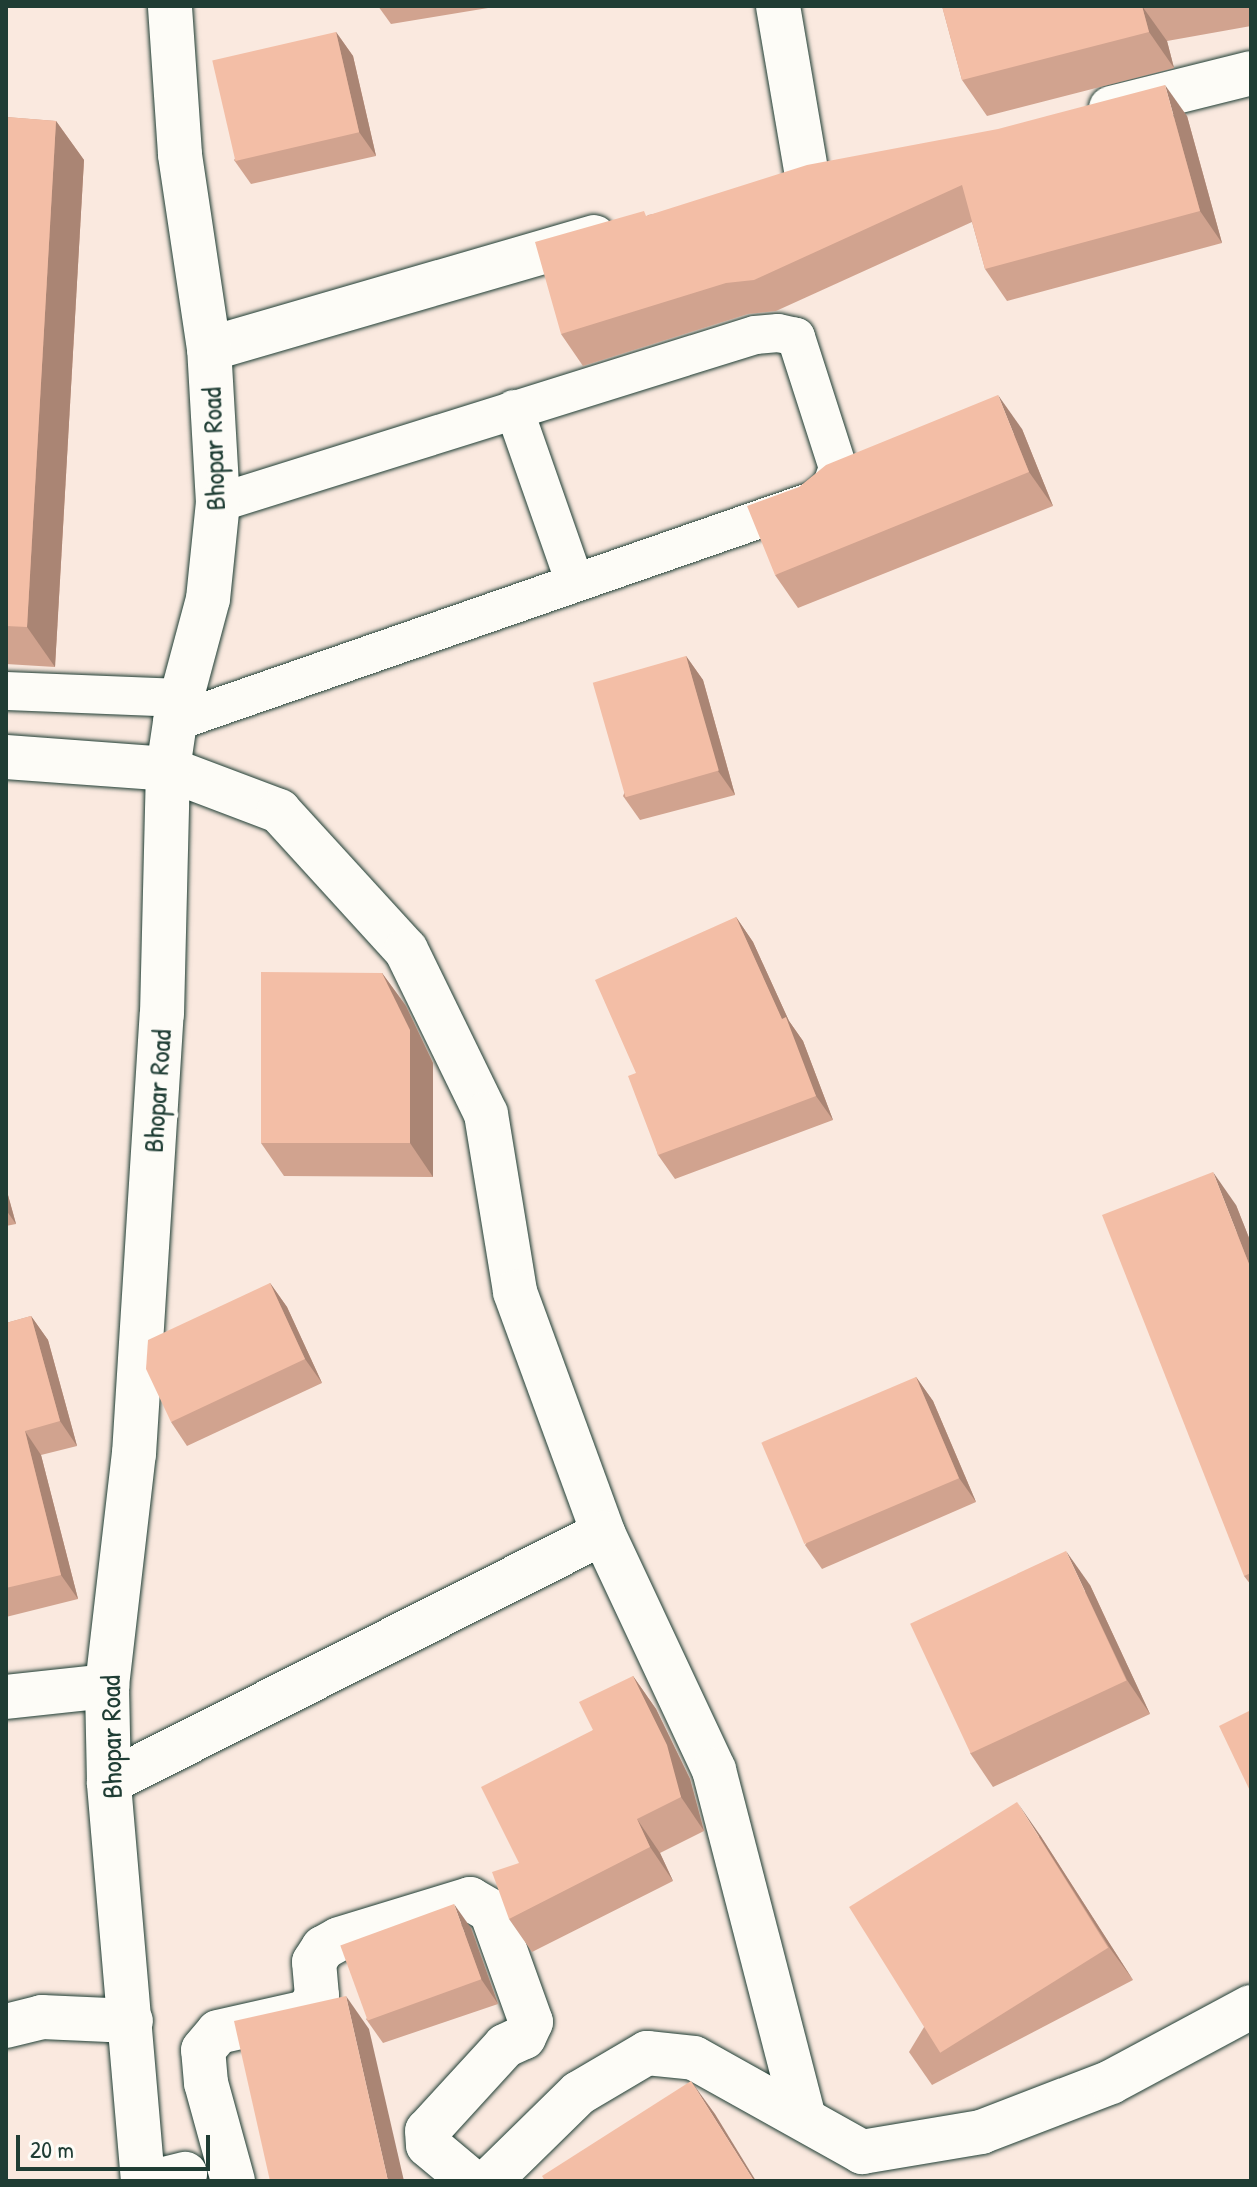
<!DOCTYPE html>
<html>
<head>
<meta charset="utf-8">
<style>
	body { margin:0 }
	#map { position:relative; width:1257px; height:2187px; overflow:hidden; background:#fae9df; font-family:"Patrick Hand",sans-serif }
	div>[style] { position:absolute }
	.roads { filter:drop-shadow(0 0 2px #1f3d34) drop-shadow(0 0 2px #1f3d34) }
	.service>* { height:38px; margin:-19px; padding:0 19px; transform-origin:19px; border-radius:19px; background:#fdfcf7 }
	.minor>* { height:44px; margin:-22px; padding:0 22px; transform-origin:22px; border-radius:22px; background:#fdfcf7 }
	.tertiary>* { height:44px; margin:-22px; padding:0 22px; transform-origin:22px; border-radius:22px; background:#fdfcf7 }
	.wall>* { inset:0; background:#d1a38f }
	.shaded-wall>* { inset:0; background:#aa8574 }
	.building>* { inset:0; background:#f3bea6; transform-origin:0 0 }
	span { translate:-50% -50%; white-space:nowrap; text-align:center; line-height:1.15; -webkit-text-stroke:8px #fdfcf7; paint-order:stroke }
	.street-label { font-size:28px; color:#1f3d34 }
	.frame { position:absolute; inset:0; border:8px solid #1f3d34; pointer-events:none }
	.scale { position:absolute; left:16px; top:2135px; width:194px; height:36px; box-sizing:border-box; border:4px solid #1f3d34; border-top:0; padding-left:10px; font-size:24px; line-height:28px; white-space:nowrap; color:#1f3d34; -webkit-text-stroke:6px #fdfcf7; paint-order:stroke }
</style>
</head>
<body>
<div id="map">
	<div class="roads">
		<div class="service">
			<i style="left:514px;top:409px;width:184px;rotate:70.7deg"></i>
			<i style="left:6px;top:691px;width:175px;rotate:2.3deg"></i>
			<i style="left:175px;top:722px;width:677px;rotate:-19.13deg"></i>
			<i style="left:815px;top:500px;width:21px;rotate:-39deg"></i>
			<i style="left:831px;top:487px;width:20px;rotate:-70deg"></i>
			<i style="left:838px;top:468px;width:138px;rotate:-107.8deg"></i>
			<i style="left:796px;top:337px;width:18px;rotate:-167deg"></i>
			<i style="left:778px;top:333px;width:23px;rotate:175deg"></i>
			<i style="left:755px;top:335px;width:563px;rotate:162.63deg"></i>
		</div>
		<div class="minor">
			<i style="left:778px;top:6px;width:171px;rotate:80.3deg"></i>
			<i style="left:1111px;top:108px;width:144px;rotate:-14deg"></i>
			<i style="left:209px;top:349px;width:401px;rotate:-16.2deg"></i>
			<i style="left:6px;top:757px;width:162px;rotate:4.2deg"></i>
			<i style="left:168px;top:769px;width:119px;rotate:20.7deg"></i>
			<i style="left:279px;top:811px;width:188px;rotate:47.6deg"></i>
			<i style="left:406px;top:950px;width:182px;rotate:64deg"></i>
			<i style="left:486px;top:1114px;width:180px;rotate:80.7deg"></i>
			<i style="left:515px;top:1292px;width:257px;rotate:69.9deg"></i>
			<i style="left:603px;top:1533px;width:262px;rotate:64.9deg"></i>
			<i style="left:714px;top:1770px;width:358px;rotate:75.5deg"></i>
			<i style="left:6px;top:1697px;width:102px;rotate:-6.2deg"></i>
			<i style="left:109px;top:1782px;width:553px;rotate:-26.75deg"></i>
			<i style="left:6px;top:2026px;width:37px;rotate:-14deg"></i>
			<i style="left:42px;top:2017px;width:89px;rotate:2.6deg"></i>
			<i style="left:156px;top:2181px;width:30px;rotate:-14deg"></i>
			<i style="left:233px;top:2181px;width:102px;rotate:-105.4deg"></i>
			<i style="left:206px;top:2083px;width:33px;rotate:-95deg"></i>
			<i style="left:203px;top:2050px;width:23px;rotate:-50deg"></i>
			<i style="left:218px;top:2032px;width:91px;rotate:-12.7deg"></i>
			<i style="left:307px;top:2012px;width:19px;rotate:-58deg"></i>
			<i style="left:317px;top:1996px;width:34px;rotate:-95deg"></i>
			<i style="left:314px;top:1962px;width:17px;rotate:-57deg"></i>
			<i style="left:323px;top:1948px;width:18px;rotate:-29deg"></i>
			<i style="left:339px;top:1939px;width:137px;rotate:-17deg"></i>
			<i style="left:470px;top:1899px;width:24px;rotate:30deg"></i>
			<i style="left:491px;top:1911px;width:118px;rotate:70.2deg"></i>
			<i style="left:531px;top:2022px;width:17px;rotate:115deg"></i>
			<i style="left:524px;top:2037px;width:21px;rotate:155deg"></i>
			<i style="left:505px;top:2046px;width:115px;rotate:132.5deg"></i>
			<i style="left:427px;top:2131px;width:14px;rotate:86deg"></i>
			<i style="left:428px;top:2145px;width:56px;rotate:39.9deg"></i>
			<i style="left:489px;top:2181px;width:126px;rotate:-44.4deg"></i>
			<i style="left:579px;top:2093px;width:79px;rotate:-30.5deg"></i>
			<i style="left:647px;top:2053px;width:47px;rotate:6.1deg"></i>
			<i style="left:694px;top:2058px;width:193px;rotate:29.2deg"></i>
			<i style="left:862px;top:2152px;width:121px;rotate:-9.5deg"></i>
			<i style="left:981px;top:2132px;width:139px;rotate:-21deg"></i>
			<i style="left:1111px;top:2082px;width:159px;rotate:-28.2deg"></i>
		</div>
		<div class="tertiary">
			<i style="left:143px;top:2181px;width:400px;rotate:-94.9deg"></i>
			<i style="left:109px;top:1782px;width:96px;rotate:-91.2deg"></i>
			<i style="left:107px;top:1686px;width:234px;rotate:-83.4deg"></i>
			<i style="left:134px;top:1454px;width:441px;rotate:-86.4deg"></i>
			<i style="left:162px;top:1014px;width:245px;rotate:-88.6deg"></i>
			<i style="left:168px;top:769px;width:48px;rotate:-81.5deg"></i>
			<i style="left:175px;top:722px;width:127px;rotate:-75deg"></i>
			<i style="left:208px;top:599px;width:97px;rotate:-84.1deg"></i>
			<i style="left:218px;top:503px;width:154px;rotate:-93.3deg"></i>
			<i style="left:209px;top:349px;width:197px;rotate:-98.5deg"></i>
			<i style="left:180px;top:154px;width:148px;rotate:-93.9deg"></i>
		</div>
	</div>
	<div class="wall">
		<i style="clip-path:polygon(378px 6px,487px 6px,488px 8px,391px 24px)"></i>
		<i style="clip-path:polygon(942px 6px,1251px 6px,1251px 26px,1167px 41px,1174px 68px,987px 116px,962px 80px)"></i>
		<i style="clip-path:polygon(336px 32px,353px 56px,376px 156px,251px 184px,234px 160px)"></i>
		<i style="clip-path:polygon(1187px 116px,1222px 243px,1007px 301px,985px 269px,972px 222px,776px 311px,748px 314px,583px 366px,561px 334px,648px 215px)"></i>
		<i style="clip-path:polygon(6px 117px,56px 121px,84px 160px,55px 667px,6px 664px)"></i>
		<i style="clip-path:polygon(1022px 429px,1053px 506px,798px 608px,775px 575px)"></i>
		<i style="clip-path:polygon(686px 656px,703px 680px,735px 795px,640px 820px,623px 796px)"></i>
		<i style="clip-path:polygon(736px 917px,753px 942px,789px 1021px,803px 1041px,833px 1120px,675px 1179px,658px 1155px,636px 1073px)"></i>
		<i style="clip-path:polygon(382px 973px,406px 1006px,433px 1063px,433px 1177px,284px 1176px,261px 1143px)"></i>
		<i style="clip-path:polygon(6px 1188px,16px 1224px,6px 1226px)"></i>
		<i style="clip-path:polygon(1236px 1205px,1251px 1243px,1251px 1585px,1244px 1576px)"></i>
		<i style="clip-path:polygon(270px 1283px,287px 1307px,322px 1383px,187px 1446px,171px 1422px)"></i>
		<i style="clip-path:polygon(31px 1316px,48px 1340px,77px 1446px,41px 1455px,78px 1599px,6px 1617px,6px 1323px)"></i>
		<i style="clip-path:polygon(916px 1377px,933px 1401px,976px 1502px,822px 1569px,805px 1545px)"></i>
		<i style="clip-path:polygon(1090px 1585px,1150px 1714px,993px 1787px,970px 1753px)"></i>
		<i style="clip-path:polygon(633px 1676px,656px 1709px,690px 1779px,704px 1831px,660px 1853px,673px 1881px,532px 1952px,509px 1919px,519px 1863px,593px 1730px)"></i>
		<i style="clip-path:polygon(1040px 1835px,1133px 1980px,932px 2085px,909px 2052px)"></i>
		<i style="clip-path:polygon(471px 1928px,498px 2004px,383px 2043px,366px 2019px)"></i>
	</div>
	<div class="shaded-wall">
		<i style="clip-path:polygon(1142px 6px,1167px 41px,1174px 68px,1149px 32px)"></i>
		<i style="clip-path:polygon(336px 32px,353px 56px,376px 156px,359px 132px)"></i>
		<i style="clip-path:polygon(1165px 85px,1187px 116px,1222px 243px,1200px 211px)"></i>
		<i style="clip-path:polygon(56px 121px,84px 160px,55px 667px,27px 627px)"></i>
		<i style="clip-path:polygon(998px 395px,1022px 429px,1053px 506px,1029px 472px)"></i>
		<i style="clip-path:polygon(686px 656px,703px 680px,735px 795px,718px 771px)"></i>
		<i style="clip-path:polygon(736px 917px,753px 942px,789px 1021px,803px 1041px,833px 1120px,816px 1096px)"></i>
		<i style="clip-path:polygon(382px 973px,406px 1006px,433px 1063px,433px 1177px,410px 1143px)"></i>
		<i style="clip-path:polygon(1213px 1172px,1236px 1205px,1251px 1243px,1251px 1269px)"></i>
		<i style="clip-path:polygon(6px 1188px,16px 1224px,6px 1210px)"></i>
		<i style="clip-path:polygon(270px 1283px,287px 1307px,322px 1383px,305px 1359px)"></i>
		<i style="clip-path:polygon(31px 1316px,48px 1340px,77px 1446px,60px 1421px)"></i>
		<i style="clip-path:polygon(916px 1377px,933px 1401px,976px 1502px,959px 1478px)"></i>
		<i style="clip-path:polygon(25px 1431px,41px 1455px,78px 1599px,61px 1575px)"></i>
		<i style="clip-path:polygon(1066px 1551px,1090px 1585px,1150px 1714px,1127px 1680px)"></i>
		<i style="clip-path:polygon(633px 1676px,656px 1709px,690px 1779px,704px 1831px,681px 1797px)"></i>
		<i style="clip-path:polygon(1017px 1802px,1040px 1835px,1133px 1980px,1109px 1947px)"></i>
		<i style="clip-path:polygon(637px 1819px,660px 1853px,673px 1881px,650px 1847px)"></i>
		<i style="clip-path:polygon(454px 1904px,471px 1928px,498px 2004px,481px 1979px)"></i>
		<i style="clip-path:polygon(346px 1996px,369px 2029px,404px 2181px,388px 2181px)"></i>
		<i style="clip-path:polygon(691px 2081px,715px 2114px,756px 2181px,754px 2181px)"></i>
	</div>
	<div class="building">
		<i style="clip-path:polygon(942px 6px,1142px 6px,1149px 32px,962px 80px)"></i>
		<i style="left:336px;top:32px;width:103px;height:127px;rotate:77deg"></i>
		<i style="clip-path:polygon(1165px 85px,1200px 211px,985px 269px,962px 185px,754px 280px,726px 283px,561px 334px,535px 242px,644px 211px,646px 216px,807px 165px,998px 129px)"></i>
		<i style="clip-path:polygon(6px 117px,56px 121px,27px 627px,6px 626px)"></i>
		<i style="clip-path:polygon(998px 395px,1029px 472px,775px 575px,747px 506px,799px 487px,826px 465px)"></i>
		<i style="left:686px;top:656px;width:119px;height:97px;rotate:74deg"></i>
		<i style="clip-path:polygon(736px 917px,782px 1019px,786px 1017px,816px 1096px,658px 1155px,628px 1076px,636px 1073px,595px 980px)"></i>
		<i style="clip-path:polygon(261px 972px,382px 973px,410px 1030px,410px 1143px,261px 1143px)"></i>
		<i style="clip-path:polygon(1213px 1172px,1251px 1269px,1251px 1573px,1244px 1576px,1102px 1215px)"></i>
		<i style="clip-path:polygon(270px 1283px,305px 1359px,171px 1422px,146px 1369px,148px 1340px)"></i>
		<i style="clip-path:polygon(31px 1316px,60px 1421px,25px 1431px,61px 1575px,6px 1588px,6px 1323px)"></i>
		<i style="left:916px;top:1377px;width:110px;height:168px;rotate:67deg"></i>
		<i style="left:1066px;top:1551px;width:143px;height:172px;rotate:65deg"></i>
		<i style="clip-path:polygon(633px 1676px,667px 1745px,681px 1797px,637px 1819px,650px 1847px,509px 1919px,492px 1872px,519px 1863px,481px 1787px,593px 1730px,579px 1702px)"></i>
		<i style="clip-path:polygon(1251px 1710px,1251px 1793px,1219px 1726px)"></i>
		<i style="left:1017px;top:1802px;width:172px;height:198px;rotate:58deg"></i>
		<i style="left:454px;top:1904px;width:80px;height:121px;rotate:70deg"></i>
		<i style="clip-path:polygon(346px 1996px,388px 2181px,270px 2181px,234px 2021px)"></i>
		<i style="clip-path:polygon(691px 2081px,754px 2181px,545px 2181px,542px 2176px)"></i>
	</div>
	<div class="street-label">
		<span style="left:213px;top:449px;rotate:-92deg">Bhopar Road</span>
		<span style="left:157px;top:1091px;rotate:-86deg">Bhopar Road</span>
		<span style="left:111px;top:1737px;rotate:-91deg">Bhopar Road</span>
	</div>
	<div class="frame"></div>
	<div class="scale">20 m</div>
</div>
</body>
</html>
